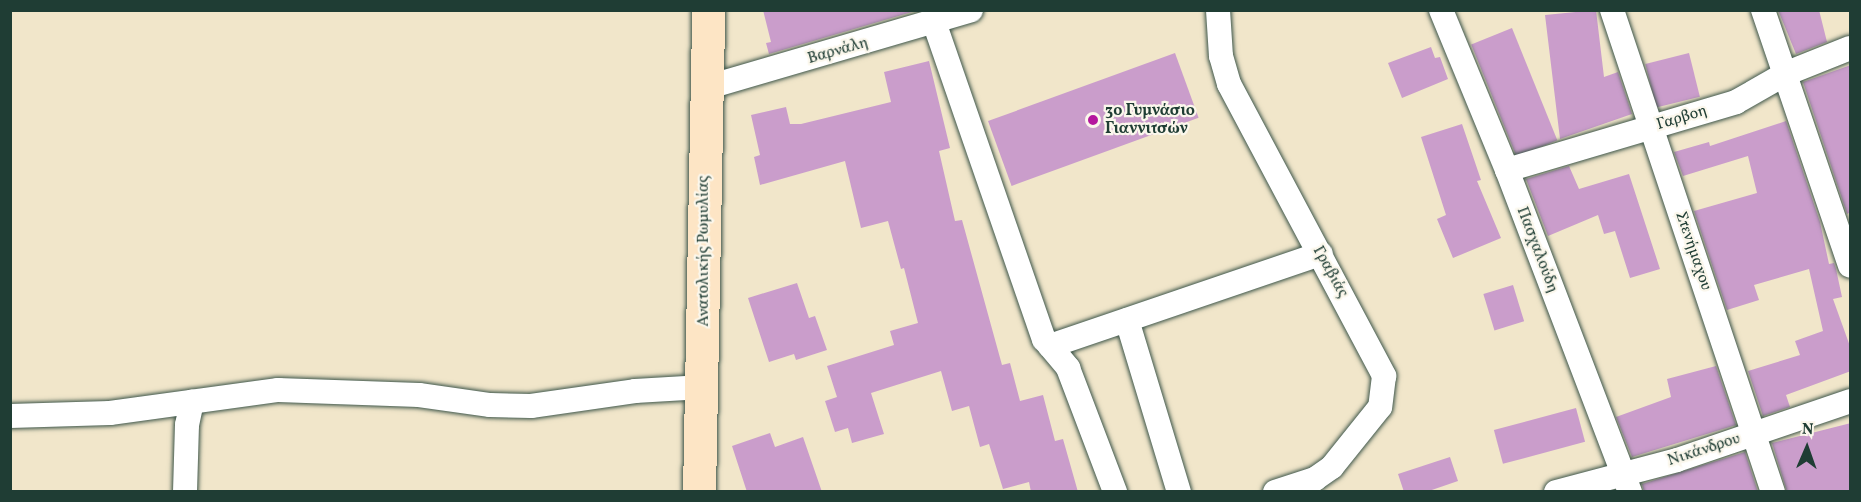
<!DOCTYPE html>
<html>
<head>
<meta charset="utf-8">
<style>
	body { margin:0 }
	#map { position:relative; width:1861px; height:502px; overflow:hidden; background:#f1e6ca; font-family:Vollkorn,serif }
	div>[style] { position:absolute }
	.building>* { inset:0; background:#ca9dcb; transform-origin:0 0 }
	.roads { filter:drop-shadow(0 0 2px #3e564a) drop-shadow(0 0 2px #3e564a) }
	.street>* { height:24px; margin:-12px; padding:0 12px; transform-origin:12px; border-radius:12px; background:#fff }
	.secondary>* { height:33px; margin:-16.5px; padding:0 16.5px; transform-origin:16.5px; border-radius:16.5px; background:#fde5c5 }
	.dots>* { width:16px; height:16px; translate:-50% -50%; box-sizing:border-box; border:3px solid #fbf7ec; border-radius:50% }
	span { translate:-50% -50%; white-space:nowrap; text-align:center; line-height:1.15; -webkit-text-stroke:4.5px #fbf7ec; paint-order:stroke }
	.street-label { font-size:16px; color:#1f3d34 }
	.poi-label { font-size:16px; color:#1f3d34; font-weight:700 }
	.left { translate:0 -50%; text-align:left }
	.frame { position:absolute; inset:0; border:12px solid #1f3d34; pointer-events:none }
	.north { position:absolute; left:1777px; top:418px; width:60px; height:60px; -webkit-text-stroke:4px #fbf7ec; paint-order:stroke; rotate:2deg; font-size:16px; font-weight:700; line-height:24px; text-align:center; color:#1f3d34 }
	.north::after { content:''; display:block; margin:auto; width:21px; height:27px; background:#1f3d34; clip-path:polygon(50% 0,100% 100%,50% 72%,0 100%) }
</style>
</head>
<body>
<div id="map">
	<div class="building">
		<i style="clip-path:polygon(763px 10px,912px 10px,912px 12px,769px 54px,766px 43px,771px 42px)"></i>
		<i style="clip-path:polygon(1596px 10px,1604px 77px,1618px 72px,1632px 114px,1560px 139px,1545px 15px)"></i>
		<i style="clip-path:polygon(1778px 10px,1819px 10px,1827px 42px,1796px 54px)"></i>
		<i style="left:1512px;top:28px;width:121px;height:44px;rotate:68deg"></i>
		<i style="clip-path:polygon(1431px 47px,1435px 58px,1440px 57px,1448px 79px,1402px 98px,1388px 63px)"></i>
		<i style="left:1175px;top:53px;width:69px;height:199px;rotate:70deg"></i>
		<i style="left:1689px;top:53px;width:45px;height:45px;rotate:76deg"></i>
		<i style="clip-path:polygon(929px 61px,950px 148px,939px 151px,955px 221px,962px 220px,1002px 365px,1010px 363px,1020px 401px,1043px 395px,1055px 441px,1063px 439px,1078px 492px,1031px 492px,1029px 482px,1003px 489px,989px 444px,980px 447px,969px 406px,952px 411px,941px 371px,871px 393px,884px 434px,852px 443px,848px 428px,835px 432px,825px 401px,837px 397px,827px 366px,894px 345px,890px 331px,918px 323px,904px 268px,901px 269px,888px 221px,861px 228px,845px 161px,760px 185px,754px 157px,760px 155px,751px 115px,786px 107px,790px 124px,801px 124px,891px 102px,884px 72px)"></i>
		<i style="clip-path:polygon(1851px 65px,1851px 212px,1847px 214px,1803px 82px)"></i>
		<i style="clip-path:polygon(1786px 121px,1820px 222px,1829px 264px,1834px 263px,1836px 269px,1842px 297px,1833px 299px,1851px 349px,1851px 371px,1786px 395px,1790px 407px,1763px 416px,1748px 371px,1800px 355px,1795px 341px,1823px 331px,1809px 269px,1754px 285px,1759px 300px,1727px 310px,1694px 211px,1757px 193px,1748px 156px,1683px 176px,1674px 152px,1709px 142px,1710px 146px)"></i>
		<i style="clip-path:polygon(1462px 124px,1481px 180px,1477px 181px,1501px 238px,1453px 258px,1437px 219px,1446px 215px,1421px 137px)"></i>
		<i style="clip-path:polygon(1569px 166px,1579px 189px,1629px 174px,1660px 269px,1630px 278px,1615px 231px,1604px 234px,1598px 215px,1548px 236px,1526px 179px)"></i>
		<i style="clip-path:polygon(797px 283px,809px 318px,815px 316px,827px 350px,796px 360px,794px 354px,769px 362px,748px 298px)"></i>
		<i style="left:1513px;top:285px;width:38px;height:31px;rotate:73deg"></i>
		<i style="clip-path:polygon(1716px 366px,1736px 425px,1632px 457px,1616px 417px,1671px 397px,1667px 379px)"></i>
		<i style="left:1576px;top:408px;width:35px;height:85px;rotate:75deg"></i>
		<i style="clip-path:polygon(1851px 423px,1851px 491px,1787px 492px,1772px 443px)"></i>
		<i style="clip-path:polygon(770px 433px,775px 447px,803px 437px,822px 492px,747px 492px,732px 446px)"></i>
		<i style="clip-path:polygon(1745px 452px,1758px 492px,1644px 492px,1642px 484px)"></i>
		<i style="clip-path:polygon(1450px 457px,1458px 481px,1426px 492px,1404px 492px,1398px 474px)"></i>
	</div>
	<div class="roads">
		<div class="street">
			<i style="left:1218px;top:10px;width:46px;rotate:86.3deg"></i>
			<i style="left:1221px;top:56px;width:29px;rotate:74deg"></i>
			<i style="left:1229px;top:84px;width:331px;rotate:62deg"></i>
			<i style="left:1384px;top:376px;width:31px;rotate:97deg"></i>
			<i style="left:1380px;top:407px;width:77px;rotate:128.7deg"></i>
			<i style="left:1332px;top:467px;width:21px;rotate:145deg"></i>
			<i style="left:1315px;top:479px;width:42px;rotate:162deg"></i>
			<i style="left:1441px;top:10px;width:173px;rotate:67.6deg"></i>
			<i style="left:1507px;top:170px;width:345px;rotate:69.1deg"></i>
			<i style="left:1612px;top:10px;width:508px;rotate:71.53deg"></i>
			<i style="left:1763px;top:10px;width:270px;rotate:71.2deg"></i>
			<i style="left:934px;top:22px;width:336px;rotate:70.9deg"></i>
			<i style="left:1044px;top:339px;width:38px;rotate:50deg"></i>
			<i style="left:1068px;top:368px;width:133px;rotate:69.2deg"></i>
			<i style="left:705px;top:88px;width:277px;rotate:-16.3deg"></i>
			<i style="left:1507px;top:170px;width:239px;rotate:-16.5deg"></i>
			<i style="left:1736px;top:102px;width:56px;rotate:-29.7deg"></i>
			<i style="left:1785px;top:74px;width:70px;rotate:-21.8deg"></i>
			<i style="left:1127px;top:320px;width:180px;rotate:73.2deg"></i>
			<i style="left:1050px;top:346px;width:286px;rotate:-18.8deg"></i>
			<i style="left:10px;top:416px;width:100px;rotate:-1.7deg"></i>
			<i style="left:110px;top:413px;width:170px;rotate:-7.8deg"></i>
			<i style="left:278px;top:390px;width:141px;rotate:2deg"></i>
			<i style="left:419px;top:395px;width:72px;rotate:8deg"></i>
			<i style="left:490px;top:405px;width:41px;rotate:1.4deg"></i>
			<i style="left:531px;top:406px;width:105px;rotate:-8.2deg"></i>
			<i style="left:635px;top:391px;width:68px;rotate:-3.4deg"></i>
			<i style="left:185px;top:492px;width:67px;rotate:-88.3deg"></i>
			<i style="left:187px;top:425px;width:24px;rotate:-78deg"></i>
			<i style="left:1556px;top:492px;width:125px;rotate:-14.8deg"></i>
			<i style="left:1677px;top:460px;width:183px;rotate:-18.8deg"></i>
		</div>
		<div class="secondary">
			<i style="left:699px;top:492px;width:482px;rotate:-88.9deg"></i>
		</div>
	</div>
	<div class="dots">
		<i style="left:1093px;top:120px;background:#b5179e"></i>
	</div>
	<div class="street-label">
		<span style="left:838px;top:51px;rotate:-16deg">Βαρνάλη</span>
		<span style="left:1682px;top:118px;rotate:-17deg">Γαρβοη</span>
		<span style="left:1537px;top:250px;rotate:69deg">Πασχαλούδη</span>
		<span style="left:704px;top:251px;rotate:-90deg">Ανατολικής Ρωμυλίας</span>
		<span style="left:1693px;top:251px;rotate:71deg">Στενήμαχου</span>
		<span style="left:1330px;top:272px;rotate:61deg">Γραβιάς</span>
		<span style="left:1704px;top:450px;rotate:-18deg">Νικάνδρου</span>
	</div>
	<div class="poi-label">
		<span class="left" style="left:1105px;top:120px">3ο Γυμνάσιο<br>Γιαννιτσών</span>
	</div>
	<div class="frame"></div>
	<div class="north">N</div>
</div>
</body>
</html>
